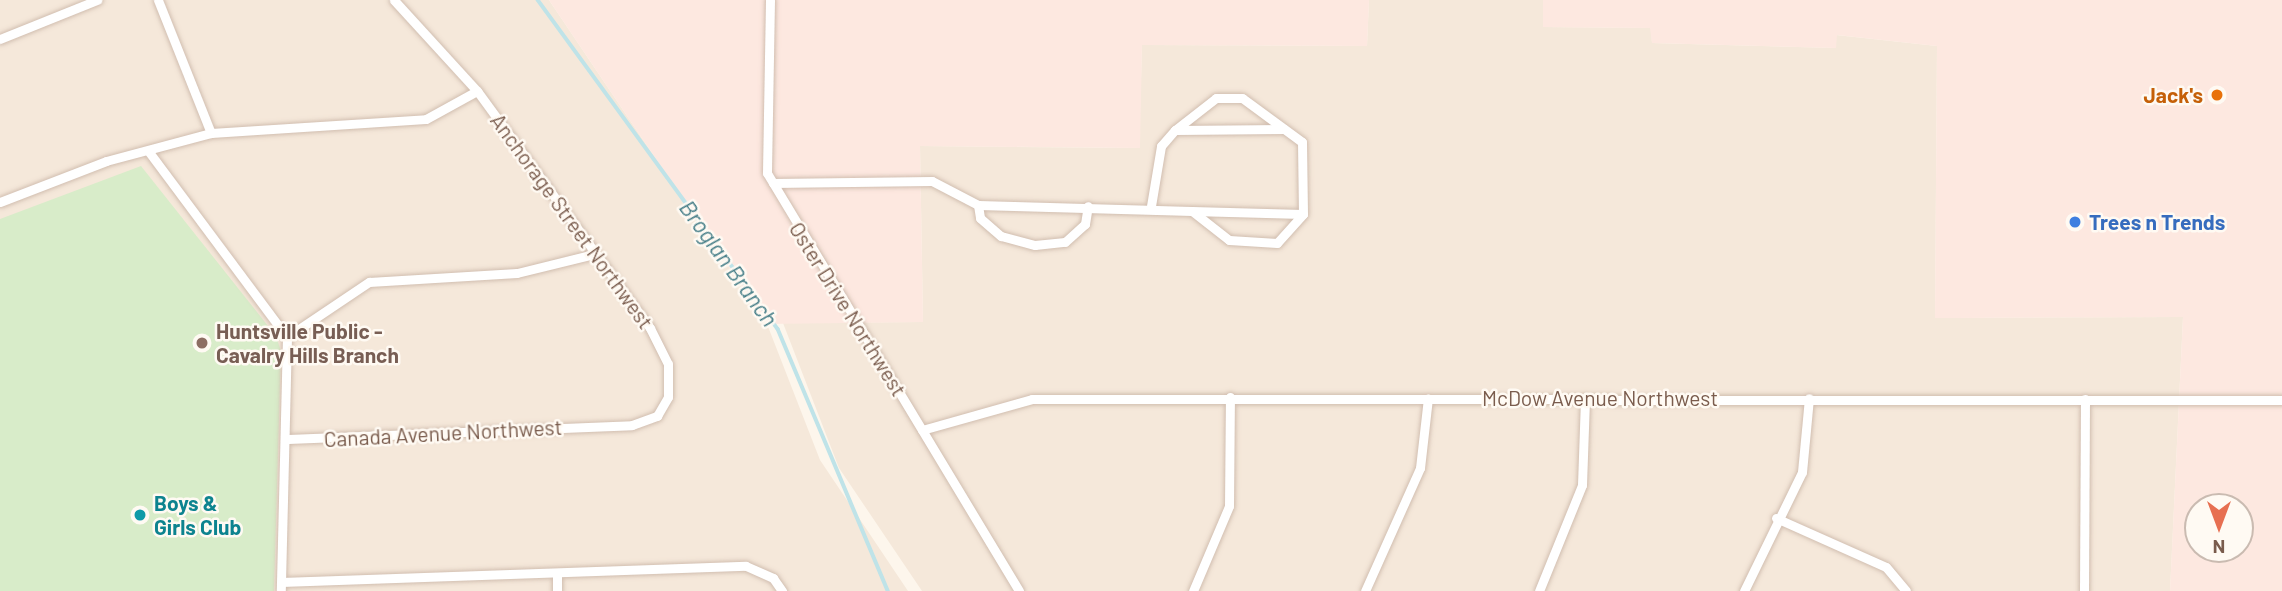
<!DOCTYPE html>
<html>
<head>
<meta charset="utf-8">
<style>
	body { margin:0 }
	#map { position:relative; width:2282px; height:591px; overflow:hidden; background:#fdf6ec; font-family:Barlow,sans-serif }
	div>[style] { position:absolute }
	.residential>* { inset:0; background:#f5e8da }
	.commercial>* { inset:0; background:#fde8e0 }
	.green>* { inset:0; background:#d8ecc9 }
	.stream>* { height:3.5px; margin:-1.75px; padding:0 1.75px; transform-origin:1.75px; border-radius:1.75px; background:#bfe3e8 }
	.roads { filter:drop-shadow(0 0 2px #d1beb0) drop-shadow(0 0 2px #d1beb0) }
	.minor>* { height:9px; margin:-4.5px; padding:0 4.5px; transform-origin:4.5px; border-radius:4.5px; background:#fff }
	.dots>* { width:19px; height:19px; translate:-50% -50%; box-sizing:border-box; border:4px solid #fffaf3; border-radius:50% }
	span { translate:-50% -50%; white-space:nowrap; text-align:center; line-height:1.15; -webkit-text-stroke:5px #fffaf3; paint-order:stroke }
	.food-label { font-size:21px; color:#c56008; font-weight:700 }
	.right { translate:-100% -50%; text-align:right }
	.street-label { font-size:21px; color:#7a5c4d }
	.shop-label { font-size:21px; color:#366cbe; font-weight:700 }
	.left { translate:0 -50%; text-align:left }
	.education-label { font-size:21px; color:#785e54; font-weight:700 }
	.culture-label { font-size:21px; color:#0d838f; font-weight:700 }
	.water-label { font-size:23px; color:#437c86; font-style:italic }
	.north { position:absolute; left:2184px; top:493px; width:70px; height:70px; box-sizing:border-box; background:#fffaf3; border:2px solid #cabbb1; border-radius:50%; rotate:180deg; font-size:19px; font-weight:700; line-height:28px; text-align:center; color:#7a5c4d }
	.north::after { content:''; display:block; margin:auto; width:24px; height:32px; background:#e76f51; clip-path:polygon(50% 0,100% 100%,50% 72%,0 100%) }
</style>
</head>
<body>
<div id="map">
	<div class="residential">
		<i style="clip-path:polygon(0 0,549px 0,767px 324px,820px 460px,908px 591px,0 591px)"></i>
		<i style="clip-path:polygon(1369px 0,1543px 0,1543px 27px,1651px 28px,1652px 43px,1836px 48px,1836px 35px,1937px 46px,1935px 318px,2183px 317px,2170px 591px,922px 591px,839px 468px,783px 323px,923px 322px,920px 146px,1139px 148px,1142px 45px,1367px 46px)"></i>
	</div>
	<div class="commercial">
		<i style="clip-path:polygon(549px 0,1369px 0,1367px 46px,1142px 45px,1140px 148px,920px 146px,923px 322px,767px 324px)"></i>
		<i style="clip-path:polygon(evenodd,1543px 0,2282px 0,2282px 591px,2170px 591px,2183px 317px,1935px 318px,1937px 46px,1837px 35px,1836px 48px,1652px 43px,1650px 28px,1543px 27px,1543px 0,2198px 507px,2240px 507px,2240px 549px,2198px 549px,2198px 507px)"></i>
	</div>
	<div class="green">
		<i style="clip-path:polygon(141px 166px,276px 336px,281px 351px,274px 591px,0 591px,0 219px)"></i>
	</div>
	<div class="stream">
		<i style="left:538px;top:0;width:407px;rotate:53.9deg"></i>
		<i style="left:778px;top:329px;width:284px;rotate:67.2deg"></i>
	</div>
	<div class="roads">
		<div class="minor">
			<i style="left:158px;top:0;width:143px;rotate:68.3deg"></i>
			<i style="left:770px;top:0;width:173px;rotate:91deg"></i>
			<i style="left:767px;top:173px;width:488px;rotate:58.9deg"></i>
			<i style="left:0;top:39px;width:105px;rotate:-21.9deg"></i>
			<i style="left:149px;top:152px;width:231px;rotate:53.3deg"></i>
			<i style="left:287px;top:337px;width:254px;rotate:91.4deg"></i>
			<i style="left:773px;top:183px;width:159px;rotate:-0.7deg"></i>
			<i style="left:932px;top:181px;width:52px;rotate:27.6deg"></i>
			<i style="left:978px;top:205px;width:214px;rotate:1.6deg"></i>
			<i style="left:1192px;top:211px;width:47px;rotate:38.1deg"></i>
			<i style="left:1229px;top:240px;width:48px;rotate:3.6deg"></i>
			<i style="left:1277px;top:243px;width:39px;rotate:-48deg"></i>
			<i style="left:1303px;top:214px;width:72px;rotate:-90.8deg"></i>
			<i style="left:1302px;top:142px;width:74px;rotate:-143.7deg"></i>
			<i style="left:1242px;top:98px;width:26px;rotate:180deg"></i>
			<i style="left:1216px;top:98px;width:52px;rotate:142deg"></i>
			<i style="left:0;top:202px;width:114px;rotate:-21.1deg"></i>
			<i style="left:106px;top:161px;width:109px;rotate:-14.9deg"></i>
			<i style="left:211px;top:133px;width:215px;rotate:-3.7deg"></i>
			<i style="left:426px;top:119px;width:58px;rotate:-28.8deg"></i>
			<i style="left:978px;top:205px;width:13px;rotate:81deg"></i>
			<i style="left:980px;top:218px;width:28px;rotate:41deg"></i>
			<i style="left:1001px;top:236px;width:35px;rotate:15deg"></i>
			<i style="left:1035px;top:245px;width:30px;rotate:-6deg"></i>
			<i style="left:1065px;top:242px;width:27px;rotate:-42deg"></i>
			<i style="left:1085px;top:224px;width:18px;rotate:-81deg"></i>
			<i style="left:1151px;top:206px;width:61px;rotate:-80.5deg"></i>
			<i style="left:1161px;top:146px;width:21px;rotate:-49deg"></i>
			<i style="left:1175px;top:130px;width:109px;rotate:-0.5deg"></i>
			<i style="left:1192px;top:211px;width:111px;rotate:1.5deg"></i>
			<i style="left:287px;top:337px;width:99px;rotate:-33.9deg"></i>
			<i style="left:369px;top:282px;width:148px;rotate:-3.5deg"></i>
			<i style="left:517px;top:273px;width:79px;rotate:-13.9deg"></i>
			<i style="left:922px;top:430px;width:114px;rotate:-15.7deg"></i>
			<i style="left:1032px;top:399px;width:1250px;rotate:0.05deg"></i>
			<i style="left:288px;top:439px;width:344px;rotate:-2.3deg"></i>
			<i style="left:632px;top:425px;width:27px;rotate:-20deg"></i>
			<i style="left:657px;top:416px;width:22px;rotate:-60deg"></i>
			<i style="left:668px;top:397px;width:33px;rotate:-90deg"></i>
			<i style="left:668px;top:364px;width:40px;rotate:-116.6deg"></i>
			<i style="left:650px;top:328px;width:293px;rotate:-126.1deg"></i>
			<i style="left:477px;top:91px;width:123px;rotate:-132.4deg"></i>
			<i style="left:1776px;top:518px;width:120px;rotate:24deg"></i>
			<i style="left:1886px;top:567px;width:31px;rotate:50deg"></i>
			<i style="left:281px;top:582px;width:465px;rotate:-2deg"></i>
			<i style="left:746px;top:566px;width:30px;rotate:24deg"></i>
			<i style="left:773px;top:578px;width:16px;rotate:55deg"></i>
			<i style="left:557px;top:591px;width:18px;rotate:-90deg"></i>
			<i style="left:1193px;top:591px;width:92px;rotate:-67deg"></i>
			<i style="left:1229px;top:506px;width:109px;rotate:-89.5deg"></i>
			<i style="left:1365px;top:591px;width:135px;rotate:-65.9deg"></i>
			<i style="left:1420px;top:468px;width:70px;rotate:-83.5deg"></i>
			<i style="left:1539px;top:591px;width:114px;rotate:-67.9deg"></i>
			<i style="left:1582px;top:485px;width:87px;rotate:-88deg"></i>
			<i style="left:1744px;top:591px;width:132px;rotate:-64deg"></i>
			<i style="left:1802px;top:472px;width:74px;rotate:-84.6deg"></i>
			<i style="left:2084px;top:591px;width:192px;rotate:-89.7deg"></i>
		</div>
	</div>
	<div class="dots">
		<i style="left:2217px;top:95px;background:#e8710a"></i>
		<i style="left:2075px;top:222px;background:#3f7fe0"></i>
		<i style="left:202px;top:343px;background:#8d6e63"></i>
		<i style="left:140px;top:515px;background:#0f9aa8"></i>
	</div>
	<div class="food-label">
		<span class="right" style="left:2203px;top:95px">Jack's</span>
	</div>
	<div class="street-label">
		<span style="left:572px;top:221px;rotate:54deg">Anchorage Street Northwest</span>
		<span style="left:848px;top:309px;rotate:58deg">Oster Drive Northwest</span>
		<span style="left:1600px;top:398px">McDow Avenue Northwest</span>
		<span style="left:443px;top:433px;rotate:-3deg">Canada Avenue Northwest</span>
	</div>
	<div class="shop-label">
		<span class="left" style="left:2089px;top:222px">Trees n Trends</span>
	</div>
	<div class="education-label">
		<span class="left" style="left:216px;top:343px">Huntsville Public -<br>Cavalry Hills Branch</span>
	</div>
	<div class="culture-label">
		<span class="left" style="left:154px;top:515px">Boys &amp;<br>Girls Club</span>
	</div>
	<div class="water-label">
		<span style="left:729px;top:263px;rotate:54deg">Broglan Branch</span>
	</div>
	<div class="north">N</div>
</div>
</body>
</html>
